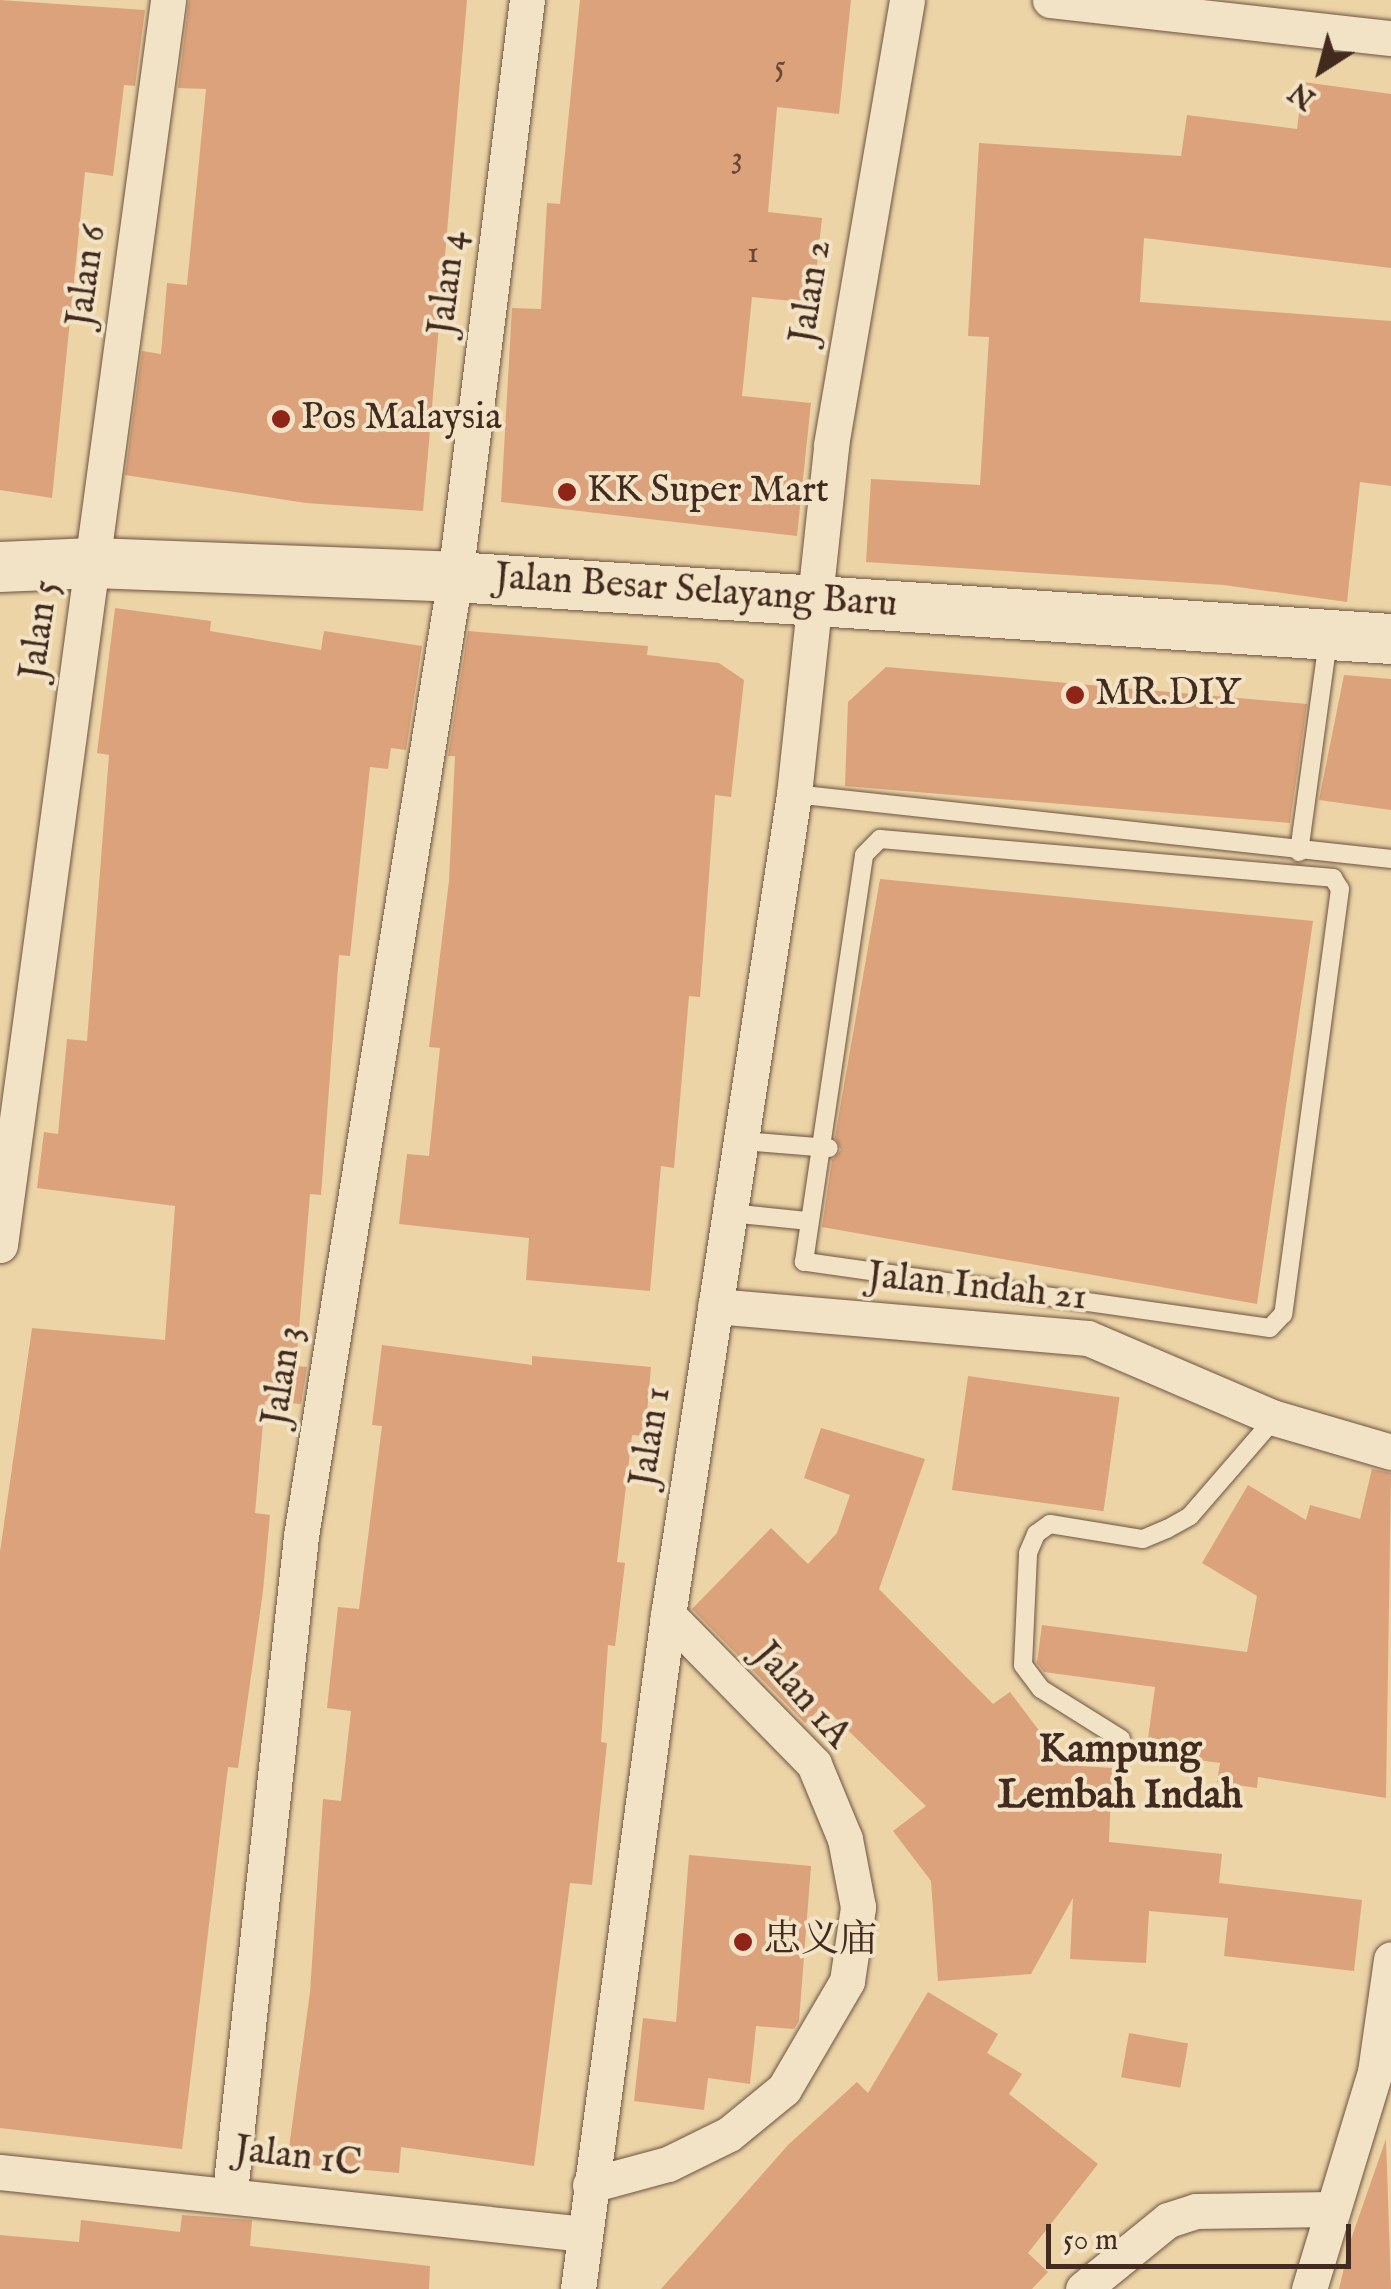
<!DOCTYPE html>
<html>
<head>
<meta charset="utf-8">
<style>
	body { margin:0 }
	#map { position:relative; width:1391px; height:2289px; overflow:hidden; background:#ecd4a7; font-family:"IM FELL English","Noto Serif SC",serif }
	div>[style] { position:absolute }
	.building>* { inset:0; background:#dba27b; transform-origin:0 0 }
	.roads { filter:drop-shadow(0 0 2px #6d5441) drop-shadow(0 0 2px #6d5441) }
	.lane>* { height:18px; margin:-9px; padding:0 9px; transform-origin:9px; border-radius:9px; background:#f3e3c6 }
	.street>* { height:35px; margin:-17.5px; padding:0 17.5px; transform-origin:17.5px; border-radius:17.5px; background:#f3e3c6 }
	.secondary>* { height:50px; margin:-25px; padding:0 25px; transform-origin:25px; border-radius:25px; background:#f3e3c6 }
	.dots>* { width:28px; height:28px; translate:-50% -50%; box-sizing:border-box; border:5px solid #f3e3c6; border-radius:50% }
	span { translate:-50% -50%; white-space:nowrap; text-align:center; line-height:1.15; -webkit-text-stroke:8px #f3e3c6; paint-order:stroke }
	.number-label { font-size:32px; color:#694836 }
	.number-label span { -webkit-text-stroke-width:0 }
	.street-label { font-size:38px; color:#432a1f }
	.poi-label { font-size:38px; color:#432a1f }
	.left { translate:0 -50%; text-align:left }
	.neighbourhood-label { font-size:40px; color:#432a1f; font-weight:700 }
	.north { position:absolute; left:1271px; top:20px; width:100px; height:100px; -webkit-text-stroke:8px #f3e3c6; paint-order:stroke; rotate:216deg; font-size:28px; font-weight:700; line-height:40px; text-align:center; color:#432a1f }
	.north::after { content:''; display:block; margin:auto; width:35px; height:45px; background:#432a1f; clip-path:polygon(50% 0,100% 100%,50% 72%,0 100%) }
	.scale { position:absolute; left:1046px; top:2224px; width:305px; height:45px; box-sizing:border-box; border:5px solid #432a1f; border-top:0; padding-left:12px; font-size:30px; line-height:35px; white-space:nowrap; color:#432a1f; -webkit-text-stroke:8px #f3e3c6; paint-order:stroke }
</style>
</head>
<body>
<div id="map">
	<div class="building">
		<i style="clip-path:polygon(0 0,145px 10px,135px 86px,124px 85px,113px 176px,85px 172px,52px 498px,0 490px)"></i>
		<i style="clip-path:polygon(189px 0,467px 0,423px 511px,306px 503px,125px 475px,142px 351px,161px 354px,167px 283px,187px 285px,206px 89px,178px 88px)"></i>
		<i style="clip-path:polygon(580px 0,851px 0,839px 114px,777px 107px,768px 212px,822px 218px,813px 303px,752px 297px,742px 396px,811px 403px,797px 536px,501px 502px,512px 308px,541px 309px,547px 203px,560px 204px)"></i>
		<i style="clip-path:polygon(1303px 82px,1391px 94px,1391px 268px,1144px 238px,1140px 302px,1391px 321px,1391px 486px,1360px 482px,1347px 602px,1224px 585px,866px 562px,871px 479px,980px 485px,989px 337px,968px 336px,979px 143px,1181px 156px,1187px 115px,1297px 129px)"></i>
		<i style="clip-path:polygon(115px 608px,211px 621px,210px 631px,321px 650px,324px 631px,422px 646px,406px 750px,391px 748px,388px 769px,370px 767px,350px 956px,339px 955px,321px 1195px,310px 1194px,296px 1366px,307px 1367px,301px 1404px,265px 1401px,255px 1513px,270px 1515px,263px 1591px,238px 1768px,228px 1767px,182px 2149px,0 2128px,0 1552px,32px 1328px,165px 1340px,175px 1206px,37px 1188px,44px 1132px,58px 1134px,67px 1039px,87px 1041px,109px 755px,97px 753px)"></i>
		<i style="clip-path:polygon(468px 631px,648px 646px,647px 655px,719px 663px,744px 680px,731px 797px,715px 795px,700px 997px,689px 996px,674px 1168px,661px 1166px,650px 1291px,526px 1280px,529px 1238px,399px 1224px,407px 1154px,429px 1156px,440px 1048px,429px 1047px,449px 881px,455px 756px,448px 756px)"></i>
		<i style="clip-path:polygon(886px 667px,1307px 704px,1290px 823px,845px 786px,848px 702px)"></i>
		<i style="clip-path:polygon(1344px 675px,1391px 679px,1391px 810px,1319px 800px)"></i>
		<i style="clip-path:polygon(880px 879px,1313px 921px,1257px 1304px,822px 1227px,832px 1160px,841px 1150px,835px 1137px)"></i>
		<i style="clip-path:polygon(382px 1345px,532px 1365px,532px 1356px,651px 1367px,645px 1436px,632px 1435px,617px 1562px,625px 1563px,615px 1646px,608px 1645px,601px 1742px,607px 1743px,592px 1885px,570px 1883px,534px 2166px,401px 2147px,399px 2173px,287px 2163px,310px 1992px,323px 1799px,341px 1801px,351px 1711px,327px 1708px,338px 1607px,359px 1609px,382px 1426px,372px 1425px)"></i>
		<i style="left:968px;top:1376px;width:153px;height:115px;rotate:8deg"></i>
		<i style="clip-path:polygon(821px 1428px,925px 1459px,879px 1589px,993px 1704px,1010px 1692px,1065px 1765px,1112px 1768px,1109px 1842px,1222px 1854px,1219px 1883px,1362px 1900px,1354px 1971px,1224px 1956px,1228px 1918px,1149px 1911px,1146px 1963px,1070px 1959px,1073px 1898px,1031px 1974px,938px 1981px,931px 1881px,893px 1831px,926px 1806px,823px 1706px,805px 1723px,692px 1609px,771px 1528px,808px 1564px,837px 1533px,850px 1495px,804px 1478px)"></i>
		<i style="clip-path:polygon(1372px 1469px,1391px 1473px,1386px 1798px,1258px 1777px,1257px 1788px,1217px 1782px,1220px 1763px,1146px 1753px,1155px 1687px,1044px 1672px,1037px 1663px,1042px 1625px,1247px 1652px,1257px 1596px,1202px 1563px,1248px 1485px,1306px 1520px,1310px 1505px,1360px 1519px)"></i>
		<i style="clip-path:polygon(689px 1855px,811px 1866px,799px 2021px,794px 2029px,756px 2026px,750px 2084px,708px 2078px,704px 2110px,634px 2101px,643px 2018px,676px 2022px)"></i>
		<i style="clip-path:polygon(928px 1992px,998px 2034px,987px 2053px,1022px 2074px,1009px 2094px,1098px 2164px,1028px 2253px,1048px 2272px,1032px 2289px,661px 2289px,788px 2145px,857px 2082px,868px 2093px)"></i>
		<i style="left:1129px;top:2033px;width:60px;height:45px;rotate:10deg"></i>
		<i style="clip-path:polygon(1386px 2139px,1391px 2289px,1339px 2289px,1350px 2242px)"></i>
		<i style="clip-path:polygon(182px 2215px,252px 2220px,250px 2246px,430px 2266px,429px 2289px,0 2289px,0 2235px,79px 2242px,81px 2220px,180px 2232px)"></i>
	</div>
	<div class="roads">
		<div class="lane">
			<i style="left:794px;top:794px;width:601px;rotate:6.21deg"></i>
			<i style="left:880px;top:839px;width:455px;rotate:4.9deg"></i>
			<i style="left:1333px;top:878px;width:13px;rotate:58deg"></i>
			<i style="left:1340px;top:889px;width:429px;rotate:97.6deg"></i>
			<i style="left:1283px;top:1314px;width:19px;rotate:133deg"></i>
			<i style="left:1270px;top:1328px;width:471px;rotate:-171.9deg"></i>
			<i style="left:804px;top:1262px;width:411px;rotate:-81.6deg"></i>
			<i style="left:864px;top:855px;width:23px;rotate:-45deg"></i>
			<i style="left:1299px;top:852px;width:215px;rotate:-82.2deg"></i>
			<i style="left:743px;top:1141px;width:86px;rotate:4.7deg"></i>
			<i style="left:730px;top:1213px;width:77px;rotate:5.9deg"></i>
			<i style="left:1121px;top:1739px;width:94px;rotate:-148deg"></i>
			<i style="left:1041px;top:1689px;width:30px;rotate:-127deg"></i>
			<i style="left:1023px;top:1665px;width:112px;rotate:-87.4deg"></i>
			<i style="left:1028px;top:1553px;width:21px;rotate:-67deg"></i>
			<i style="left:1036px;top:1534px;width:17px;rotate:-36deg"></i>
			<i style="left:1050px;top:1524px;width:94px;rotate:9.2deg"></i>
			<i style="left:1143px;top:1539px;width:26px;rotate:-23deg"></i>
			<i style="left:1167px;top:1529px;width:26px;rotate:-29deg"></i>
			<i style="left:1190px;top:1516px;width:130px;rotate:-49.1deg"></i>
		</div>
		<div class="street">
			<i style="left:1050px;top:0;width:343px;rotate:6.4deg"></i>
			<i style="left:0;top:1245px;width:1256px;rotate:-82.31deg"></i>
			<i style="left:715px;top:1306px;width:374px;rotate:4.9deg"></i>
			<i style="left:1088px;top:1338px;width:203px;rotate:23.2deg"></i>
			<i style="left:1275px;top:1418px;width:121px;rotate:16.3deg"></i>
			<i style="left:0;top:2172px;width:588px;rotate:6.05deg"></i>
			<i style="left:590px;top:2185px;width:81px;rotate:-15.1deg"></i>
			<i style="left:668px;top:2164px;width:68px;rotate:-26.2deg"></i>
			<i style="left:729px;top:2134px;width:71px;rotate:-39.3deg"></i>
			<i style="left:784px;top:2089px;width:125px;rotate:-59.7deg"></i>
			<i style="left:847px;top:1981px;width:75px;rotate:-81.5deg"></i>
			<i style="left:858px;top:1907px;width:69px;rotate:-100.8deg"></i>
			<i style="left:845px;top:1839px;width:81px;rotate:-112.5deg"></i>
			<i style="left:814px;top:1764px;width:209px;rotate:-134.4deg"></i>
			<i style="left:230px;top:2192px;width:660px;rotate:-83.82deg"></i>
			<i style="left:301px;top:1536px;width:971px;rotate:-80.88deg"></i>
			<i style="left:455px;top:577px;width:581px;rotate:-82.89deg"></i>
			<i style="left:578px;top:2289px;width:680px;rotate:-82.39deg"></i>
			<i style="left:668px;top:1615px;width:831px;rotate:-81.27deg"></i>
			<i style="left:794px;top:794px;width:351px;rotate:-83.9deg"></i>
			<i style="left:831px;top:445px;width:451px;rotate:-80.3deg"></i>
			<i style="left:1083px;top:2289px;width:109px;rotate:-39.1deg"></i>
			<i style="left:1168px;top:2220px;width:29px;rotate:-18deg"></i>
			<i style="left:1196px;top:2211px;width:136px;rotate:-0.8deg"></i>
			<i style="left:1309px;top:2289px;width:227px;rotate:-73.1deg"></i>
			<i style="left:1375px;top:2072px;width:114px;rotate:-81.9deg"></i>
		</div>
		<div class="secondary">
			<i style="left:0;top:567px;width:93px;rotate:-2.5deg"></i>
			<i style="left:93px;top:563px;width:362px;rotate:2.2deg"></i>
			<i style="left:455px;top:577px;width:938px;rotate:3.79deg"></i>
		</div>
	</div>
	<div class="dots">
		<i style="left:281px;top:419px;background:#8f2418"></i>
		<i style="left:567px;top:492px;background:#8f2418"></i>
		<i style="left:1075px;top:695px;background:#8f2418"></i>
		<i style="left:743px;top:1942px;background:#8f2418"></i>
	</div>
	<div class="number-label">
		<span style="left:780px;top:67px">5</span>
		<span style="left:737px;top:159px">3</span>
		<span style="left:753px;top:254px">1</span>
	</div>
	<div class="street-label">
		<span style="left:88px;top:276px;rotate:-82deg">Jalan 6</span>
		<span style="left:449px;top:283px;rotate:-83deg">Jalan 4</span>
		<span style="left:812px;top:292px;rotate:-81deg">Jalan 2</span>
		<span style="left:696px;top:592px;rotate:4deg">Jalan Besar Selayang Baru</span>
		<span style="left:41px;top:630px;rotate:-82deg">Jalan 5</span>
		<span style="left:977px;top:1288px;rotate:6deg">Jalan Indah 21</span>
		<span style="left:284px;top:1376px;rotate:-81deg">Jalan 3</span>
		<span style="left:652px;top:1437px;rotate:-81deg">Jalan 1</span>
		<span style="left:801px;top:1696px;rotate:49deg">Jalan 1A</span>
		<span style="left:298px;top:2158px;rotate:7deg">Jalan 1C</span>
	</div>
	<div class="poi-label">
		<span class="left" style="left:301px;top:419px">Pos Malaysia</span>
		<span class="left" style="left:587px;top:492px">KK Super Mart</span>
		<span class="left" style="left:1095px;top:695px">MR.DIY</span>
		<span class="left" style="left:763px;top:1942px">忠义庙</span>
	</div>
	<div class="neighbourhood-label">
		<span style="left:1120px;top:1774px">Kampung<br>Lembah Indah</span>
	</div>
	<div class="north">N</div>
	<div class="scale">50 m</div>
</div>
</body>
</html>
